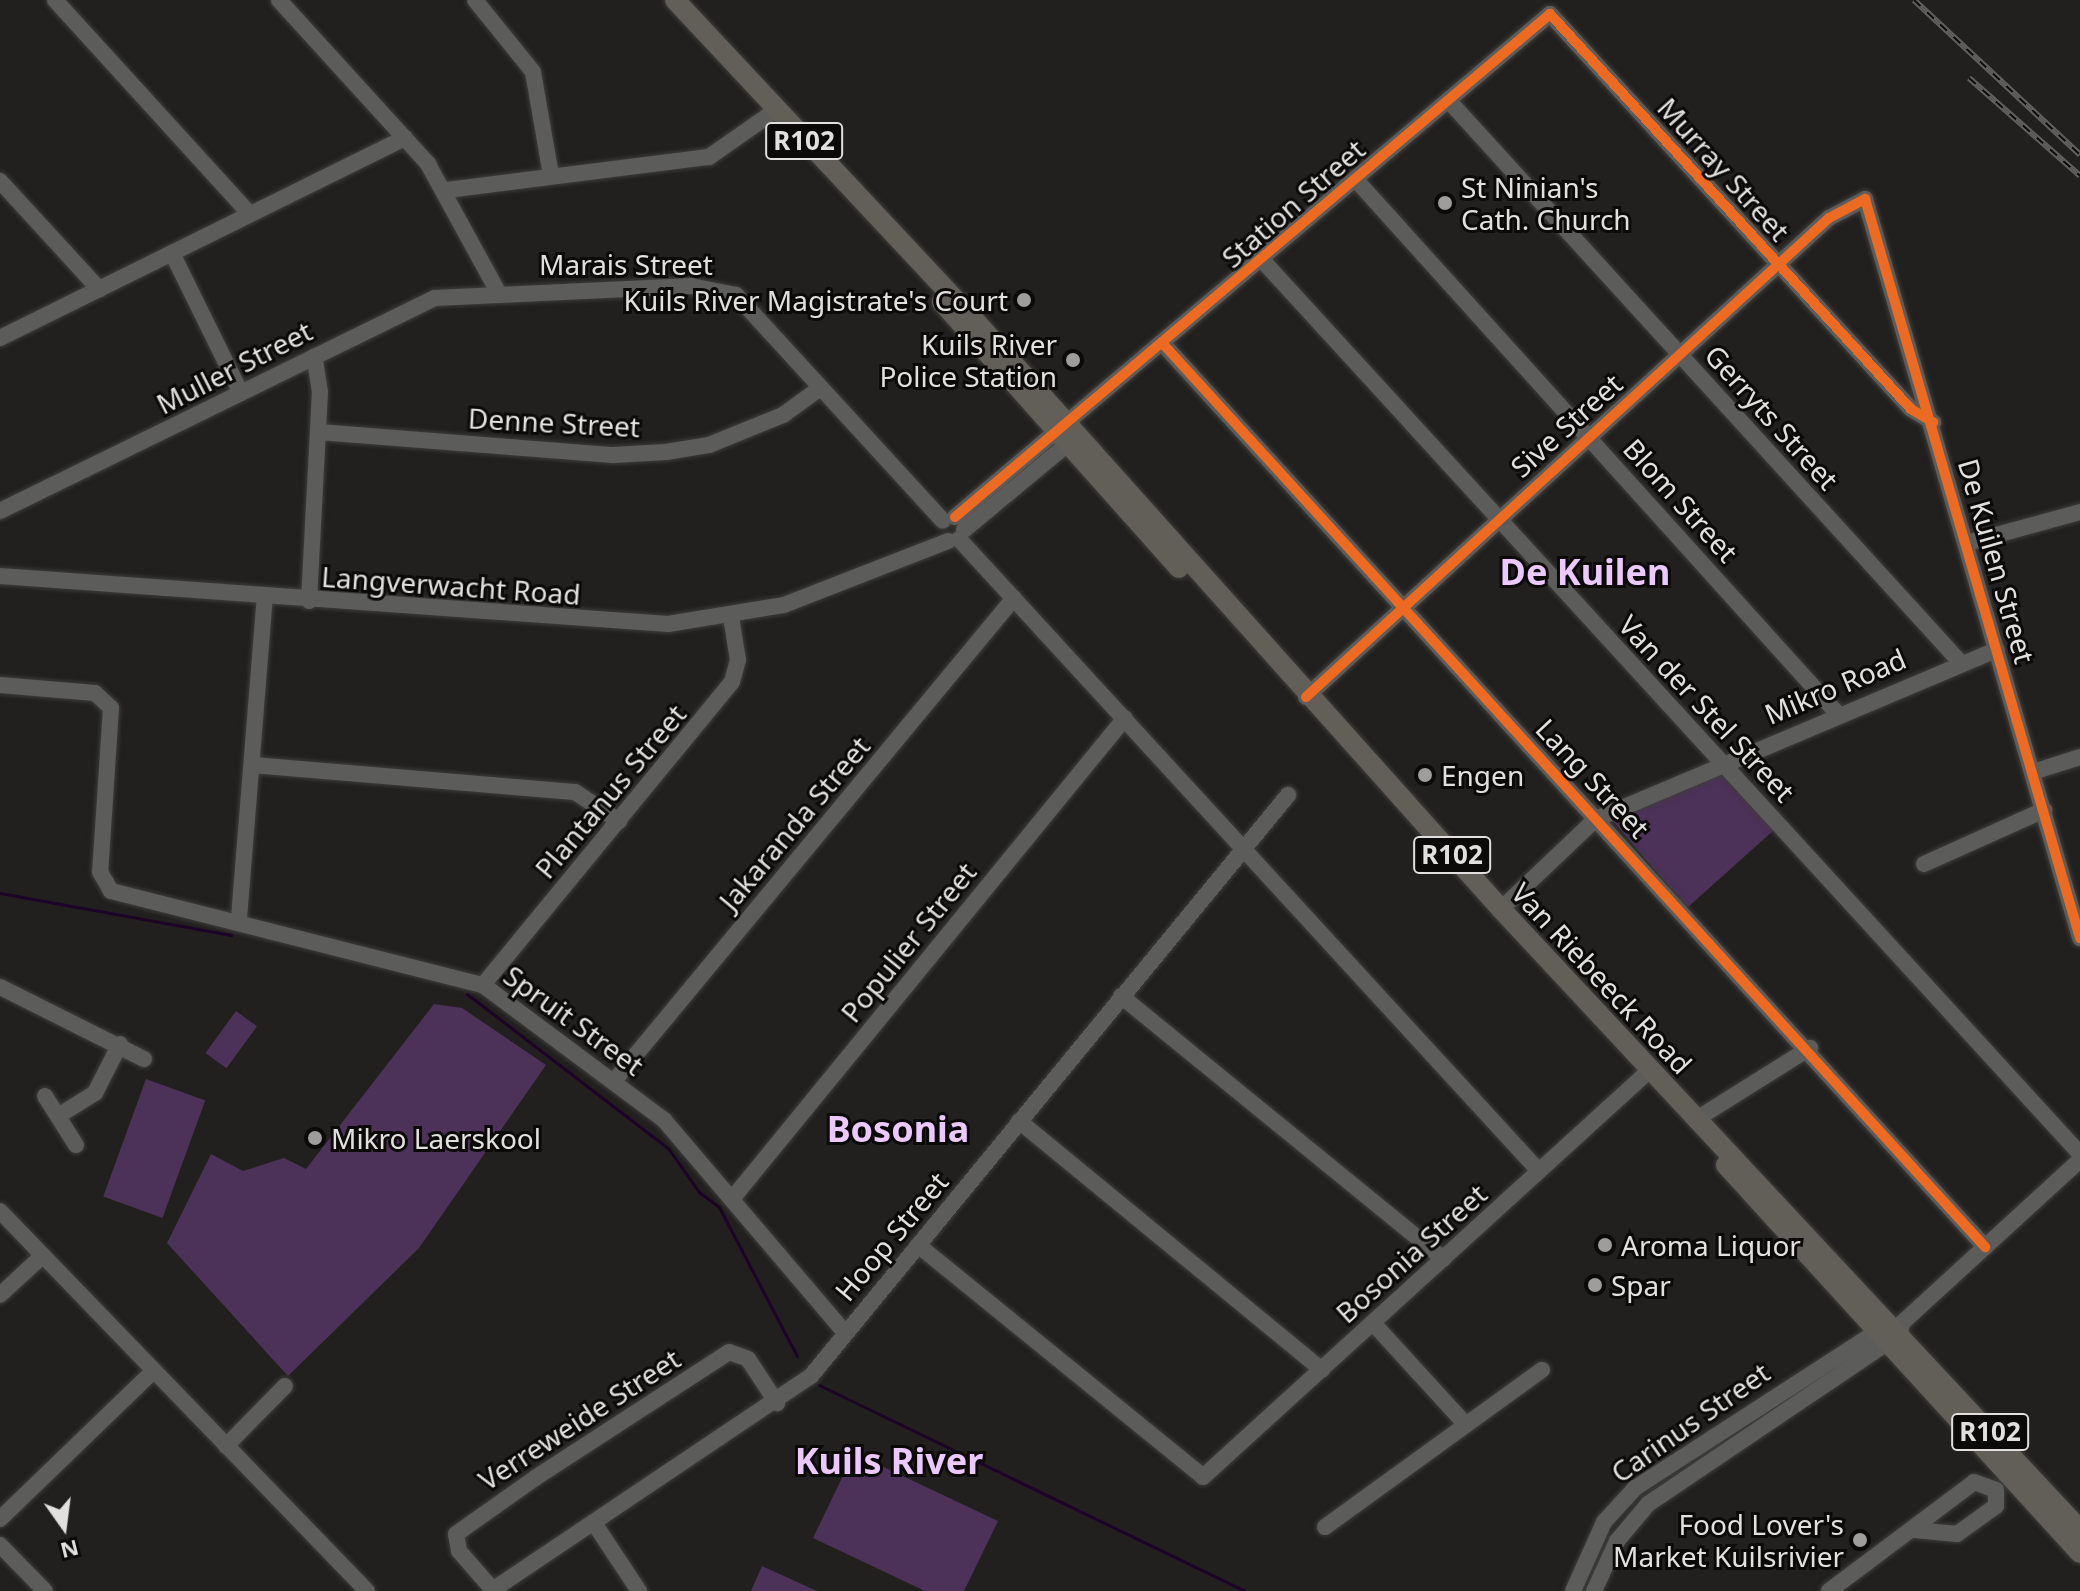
<!DOCTYPE html>
<html>
<head>
<meta charset="utf-8">
<style>
	body { margin:0 }
	#map { position:relative; width:2080px; height:1591px; overflow:hidden; background:#21201e; font-family:"Noto Sans",sans-serif }
	div>[style] { position:absolute }
	.green>* { inset:0; background:#4c3158; transform-origin:0 0 }
	.stream>* { height:3px; margin:-1.5px; padding:0 1.5px; transform-origin:1.5px; border-radius:1.5px; background:#1c0426 }
	.roads { filter:drop-shadow(0 0 2px #3e3d3b) drop-shadow(0 0 2px #3e3d3b) }
	.minor>* { height:16px; margin:-8px; padding:0 8px; transform-origin:8px; border-radius:8px; background:#5c5c5a }
	.major>* { height:20px; margin:-10px; padding:0 10px; transform-origin:10px; border-radius:10px; background:#625e58 }
	.rail>* { height:6px; margin-top:-3px; transform-origin:0; background:repeating-linear-gradient(90deg,#0b0a09 0 9px,#61605e 0 18px); box-sizing:border-box; border-block:2px solid #61605e }
	.cycleway>* { height:10px; margin:-5px; padding:0 5px; transform-origin:5px; border-radius:5px; background:#ed6a23 }
	.dots>* { width:22px; height:22px; translate:-50% -50%; box-sizing:border-box; border:4px solid #0b0a09; border-radius:50% }
	span { translate:-50% -50%; white-space:nowrap; text-align:center; line-height:1.15; -webkit-text-stroke:6px #0b0a09; paint-order:stroke }
	.shield-label span { padding:2px 6px; background:#0b0a09; border:2px solid; border-radius:6px; -webkit-text-stroke-width:0 }
	.shield-label { font-size:26px; color:#e1e0de; font-weight:700 }
	.street-label { font-size:28px; color:#e1e0de }
	.poi-label { font-size:28px; color:#e1e0de }
	.left { translate:0 -50%; text-align:left }
	.right { translate:-100% -50%; text-align:right }
	.district-label { font-size:36px; color:#ebc8fd; font-weight:700 }
	.north { position:absolute; left:24px; top:1487px; width:80px; height:80px; -webkit-text-stroke:6px #0b0a09; paint-order:stroke; rotate:166deg; font-size:22px; font-weight:700; line-height:32px; text-align:center; color:#e1e0de }
	.north::after { content:''; display:block; margin:auto; width:28px; height:36px; background:#e1e0de; clip-path:polygon(50% 0,100% 100%,50% 72%,0 100%) }
</style>
</head>
<body>
<div id="map">
	<div class="green">
		<i style="clip-path:polygon(1723px 774px,1774px 830px,1687px 908px,1612px 820px)"></i>
		<i style="clip-path:polygon(434px 1004px,462px 1008px,546px 1065px,419px 1248px,288px 1376px,167px 1243px,211px 1154px,243px 1171px,284px 1158px,306px 1169px)"></i>
		<i style="left:236px;top:1011px;width:26px;height:52px;rotate:36deg"></i>
		<i style="left:146px;top:1079px;width:63px;height:125px;rotate:20deg"></i>
		<i style="clip-path:polygon(854px 1453px,998px 1521px,964px 1591px,925px 1591px,813px 1538px)"></i>
		<i style="clip-path:polygon(762px 1566px,817px 1591px,751px 1591px)"></i>
	</div>
	<div class="stream">
		<i style="left:0;top:893px;width:235px;rotate:10.3deg"></i>
		<i style="left:467px;top:994px;width:253px;rotate:37.5deg"></i>
		<i style="left:668px;top:1148px;width:54px;rotate:54.8deg"></i>
		<i style="left:699px;top:1192px;width:25px;rotate:37deg"></i>
		<i style="left:719px;top:1207px;width:168px;rotate:62.4deg"></i>
		<i style="left:819px;top:1385px;width:473px;rotate:25.8deg"></i>
	</div>
	<div class="roads">
		<div class="minor">
			<i style="left:55px;top:0;width:288px;rotate:47.7deg"></i>
			<i style="left:279px;top:0;width:222px;rotate:47.7deg"></i>
			<i style="left:428px;top:164px;width:144px;rotate:61.3deg"></i>
			<i style="left:475px;top:0;width:92px;rotate:51.1deg"></i>
			<i style="left:533px;top:72px;width:105px;rotate:80.1deg"></i>
			<i style="left:1449px;top:101px;width:759px;rotate:47.67deg"></i>
			<i style="left:0;top:181px;width:147px;rotate:47.5deg"></i>
			<i style="left:1357px;top:181px;width:715px;rotate:47.95deg"></i>
			<i style="left:447px;top:190px;width:264px;rotate:-7.2deg"></i>
			<i style="left:709px;top:157px;width:82px;rotate:-35deg"></i>
			<i style="left:172px;top:253px;width:156px;rotate:63.8deg"></i>
			<i style="left:1263px;top:261px;width:1210px;rotate:47.54deg"></i>
			<i style="left:0;top:338px;width:452px;rotate:-26.3deg"></i>
			<i style="left:1164px;top:345px;width:1220px;rotate:47.69deg"></i>
			<i style="left:319px;top:432px;width:295px;rotate:4.5deg"></i>
			<i style="left:613px;top:455px;width:53px;rotate:-3.2deg"></i>
			<i style="left:666px;top:452px;width:44px;rotate:-9.2deg"></i>
			<i style="left:709px;top:445px;width:80px;rotate:-22.1deg"></i>
			<i style="left:783px;top:415px;width:46px;rotate:-36.1deg"></i>
			<i style="left:0;top:511px;width:484px;rotate:-26.1deg"></i>
			<i style="left:435px;top:298px;width:256px;rotate:-2.7deg"></i>
			<i style="left:691px;top:286px;width:46px;rotate:11.3deg"></i>
			<i style="left:736px;top:295px;width:306px;rotate:47.5deg"></i>
			<i style="left:955px;top:517px;width:779px;rotate:-40.21deg"></i>
			<i style="left:1550px;top:14px;width:535px;rotate:47.58deg"></i>
			<i style="left:1911px;top:409px;width:26px;rotate:31deg"></i>
			<i style="left:964px;top:530px;width:146px;rotate:-39.7deg"></i>
			<i style="left:959px;top:539px;width:858px;rotate:47.46deg"></i>
			<i style="left:1967px;top:543px;width:117px;rotate:-15.3deg"></i>
			<i style="left:0;top:576px;width:670px;rotate:4.11deg"></i>
			<i style="left:668px;top:624px;width:118px;rotate:-9.3deg"></i>
			<i style="left:784px;top:605px;width:176px;rotate:-21.3deg"></i>
			<i style="left:309px;top:601px;width:209px;rotate:-87deg"></i>
			<i style="left:320px;top:392px;width:36px;rotate:-99deg"></i>
			<i style="left:0;top:685px;width:95px;rotate:4.8deg"></i>
			<i style="left:95px;top:693px;width:22px;rotate:43deg"></i>
			<i style="left:111px;top:708px;width:164px;rotate:93.8deg"></i>
			<i style="left:100px;top:872px;width:22px;rotate:60deg"></i>
			<i style="left:111px;top:891px;width:384px;rotate:14.2deg"></i>
			<i style="left:483px;top:985px;width:226px;rotate:36.7deg"></i>
			<i style="left:664px;top:1120px;width:280px;rotate:49.6deg"></i>
			<i style="left:1306px;top:697px;width:709px;rotate:-42.49deg"></i>
			<i style="left:1829px;top:218px;width:41px;rotate:-27.8deg"></i>
			<i style="left:1865px;top:199px;width:770px;rotate:73.78deg"></i>
			<i style="left:252px;top:765px;width:324px;rotate:4.8deg"></i>
			<i style="left:575px;top:792px;width:53px;rotate:33.4deg"></i>
			<i style="left:2033px;top:772px;width:49px;rotate:-17.7deg"></i>
			<i style="left:1924px;top:864px;width:132px;rotate:-24.2deg"></i>
			<i style="left:1501px;top:909px;width:131px;rotate:-43.5deg"></i>
			<i style="left:1596px;top:819px;width:435px;rotate:-22.9deg"></i>
			<i style="left:239px;top:918px;width:322px;rotate:-85.4deg"></i>
			<i style="left:483px;top:985px;width:392px;rotate:-50.6deg"></i>
			<i style="left:732px;top:682px;width:23px;rotate:-75deg"></i>
			<i style="left:738px;top:660px;width:44px;rotate:-99.2deg"></i>
			<i style="left:0;top:987px;width:161px;rotate:26.6deg"></i>
			<i style="left:1121px;top:996px;width:416px;rotate:39.2deg"></i>
			<i style="left:614px;top:1081px;width:627px;rotate:-50.37deg"></i>
			<i style="left:45px;top:1096px;width:58px;rotate:57.7deg"></i>
			<i style="left:58px;top:1116px;width:44px;rotate:-31.9deg"></i>
			<i style="left:95px;top:1093px;width:55px;rotate:-63deg"></i>
			<i style="left:1695px;top:1120px;width:136px;rotate:-32.1deg"></i>
			<i style="left:1019px;top:1121px;width:392px;rotate:39.4deg"></i>
			<i style="left:732px;top:1199px;width:621px;rotate:-50.75deg"></i>
			<i style="left:0;top:1211px;width:528px;rotate:46deg"></i>
			<i style="left:918px;top:1245px;width:367px;rotate:39.1deg"></i>
			<i style="left:1203px;top:1477px;width:605px;rotate:-42.32deg"></i>
			<i style="left:0;top:1295px;width:54px;rotate:-42.8deg"></i>
			<i style="left:1373px;top:1323px;width:138px;rotate:47.6deg"></i>
			<i style="left:226px;top:1446px;width:84px;rotate:-45.5deg"></i>
			<i style="left:0;top:1519px;width:211px;rotate:-44deg"></i>
			<i style="left:594px;top:1523px;width:82px;rotate:56.5deg"></i>
			<i style="left:1325px;top:1527px;width:268px;rotate:-35.9deg"></i>
			<i style="left:0;top:1545px;width:64px;rotate:45.6deg"></i>
			<i style="left:493px;top:1590px;width:52px;rotate:-131.1deg"></i>
			<i style="left:459px;top:1551px;width:17px;rotate:-100deg"></i>
			<i style="left:456px;top:1534px;width:97px;rotate:-35.3deg"></i>
			<i style="left:535px;top:1478px;width:231px;rotate:-33deg"></i>
			<i style="left:729px;top:1352px;width:20px;rotate:20deg"></i>
			<i style="left:748px;top:1359px;width:53px;rotate:56.6deg"></i>
			<i style="left:491px;top:1591px;width:386px;rotate:-33.9deg"></i>
			<i style="left:811px;top:1376px;width:752px;rotate:-50.61deg"></i>
			<i style="left:1573px;top:1591px;width:76px;rotate:-65.8deg"></i>
			<i style="left:1604px;top:1522px;width:46px;rotate:-47.6deg"></i>
			<i style="left:1635px;top:1488px;width:300px;rotate:-32.9deg"></i>
			<i style="left:1594px;top:1591px;width:55px;rotate:-65.3deg"></i>
			<i style="left:1617px;top:1541px;width:48px;rotate:-50deg"></i>
			<i style="left:1648px;top:1504px;width:304px;rotate:-34deg"></i>
			<i style="left:1900px;top:1334px;width:11px;rotate:-80deg"></i>
			<i style="left:1902px;top:1323px;width:241px;rotate:-42.5deg"></i>
			<i style="left:1829px;top:1591px;width:181px;rotate:-36.9deg"></i>
			<i style="left:1974px;top:1482px;width:23px;rotate:20deg"></i>
			<i style="left:1996px;top:1490px;width:16px;rotate:90deg"></i>
			<i style="left:1996px;top:1506px;width:48px;rotate:144.3deg"></i>
			<i style="left:1957px;top:1534px;width:42px;rotate:-174.6deg"></i>
		</div>
		<div class="major">
			<i style="left:675px;top:0;width:430px;rotate:46.9deg"></i>
			<i style="left:969px;top:314px;width:798px;rotate:48.2deg"></i>
			<i style="left:1501px;top:909px;width:849px;rotate:47deg"></i>
			<i style="left:942px;top:302px;width:356px;rotate:48.3deg"></i>
			<i style="left:1726px;top:1165px;width:525px;rotate:47.62deg"></i>
		</div>
	</div>
	<div class="rail">
		<i style="left:1914px;top:0;width:227px;rotate:43deg"></i>
		<i style="left:1969px;top:78px;width:148px;rotate:41.4deg"></i>
	</div>
	<div class="cycleway">
		<i style="left:1164px;top:345px;width:1220px;rotate:47.69deg"></i>
		<i style="left:955px;top:517px;width:779px;rotate:-40.21deg"></i>
		<i style="left:1550px;top:14px;width:535px;rotate:47.58deg"></i>
		<i style="left:1911px;top:409px;width:26px;rotate:31deg"></i>
		<i style="left:1306px;top:697px;width:709px;rotate:-42.49deg"></i>
		<i style="left:1829px;top:218px;width:41px;rotate:-27.8deg"></i>
		<i style="left:1865px;top:199px;width:770px;rotate:73.78deg"></i>
	</div>
	<div class="dots">
		<i style="left:1445px;top:203px;background:#9e9d9b"></i>
		<i style="left:1024px;top:300px;background:#9e9d9b"></i>
		<i style="left:1073px;top:360px;background:#9e9d9b"></i>
		<i style="left:1425px;top:775px;background:#9e9d9b"></i>
		<i style="left:315px;top:1138px;background:#9e9d9b"></i>
		<i style="left:1605px;top:1245px;background:#9e9d9b"></i>
		<i style="left:1595px;top:1285px;background:#9e9d9b"></i>
		<i style="left:1860px;top:1540px;background:#9e9d9b"></i>
	</div>
	<div class="shield-label">
		<span style="left:804px;top:141px">R102</span>
		<span style="left:1452px;top:855px">R102</span>
		<span style="left:1990px;top:1432px">R102</span>
	</div>
	<div class="street-label">
		<span style="left:1724px;top:169px;rotate:48deg">Murray Street</span>
		<span style="left:1293px;top:203px;rotate:-41deg">Station Street</span>
		<span style="left:626px;top:264px">Marais Street</span>
		<span style="left:234px;top:367px;rotate:-27deg">Muller Street</span>
		<span style="left:1772px;top:417px;rotate:48deg">Gerryts Street</span>
		<span style="left:554px;top:422px;rotate:3deg">Denne Street</span>
		<span style="left:1566px;top:425px;rotate:-42deg">Sive Street</span>
		<span style="left:1681px;top:500px;rotate:48deg">Blom Street</span>
		<span style="left:1997px;top:561px;rotate:74deg">De Kuilen Street</span>
		<span style="left:451px;top:585px;rotate:4deg">Langverwacht Road</span>
		<span style="left:1835px;top:686px;rotate:-23deg">Mikro Road</span>
		<span style="left:1707px;top:708px;rotate:47deg">Van der Stel Street</span>
		<span style="left:1593px;top:778px;rotate:47deg">Lang Street</span>
		<span style="left:610px;top:791px;rotate:-50deg">Plantanus Street</span>
		<span style="left:794px;top:823px;rotate:-50deg">Jakaranda Street</span>
		<span style="left:908px;top:942px;rotate:-51deg">Populier Street</span>
		<span style="left:1602px;top:978px;rotate:47deg">Van Riebeeck Road</span>
		<span style="left:574px;top:1020px;rotate:36deg">Spruit Street</span>
		<span style="left:891px;top:1236px;rotate:-50deg">Hoop Street</span>
		<span style="left:1411px;top:1253px;rotate:-42deg">Bosonia Street</span>
		<span style="left:579px;top:1419px;rotate:-33deg">Verreweide Street</span>
		<span style="left:1690px;top:1422px;rotate:-35deg">Carinus Street</span>
	</div>
	<div class="poi-label">
		<span class="left" style="left:1461px;top:203px">St Ninian's<br>Cath. Church</span>
		<span class="right" style="left:1008px;top:300px">Kuils River Magistrate's Court</span>
		<span class="right" style="left:1057px;top:360px">Kuils River<br>Police Station</span>
		<span class="left" style="left:1441px;top:775px">Engen</span>
		<span class="left" style="left:331px;top:1138px">Mikro Laerskool</span>
		<span class="left" style="left:1621px;top:1245px">Aroma Liquor</span>
		<span class="left" style="left:1611px;top:1285px">Spar</span>
		<span class="right" style="left:1844px;top:1540px">Food Lover's<br>Market Kuilsrivier</span>
	</div>
	<div class="district-label">
		<span style="left:1585px;top:572px">De Kuilen</span>
		<span style="left:898px;top:1129px">Bosonia</span>
		<span style="left:889px;top:1461px">Kuils River</span>
	</div>
	<div class="north">N</div>
</div>
</body>
</html>
